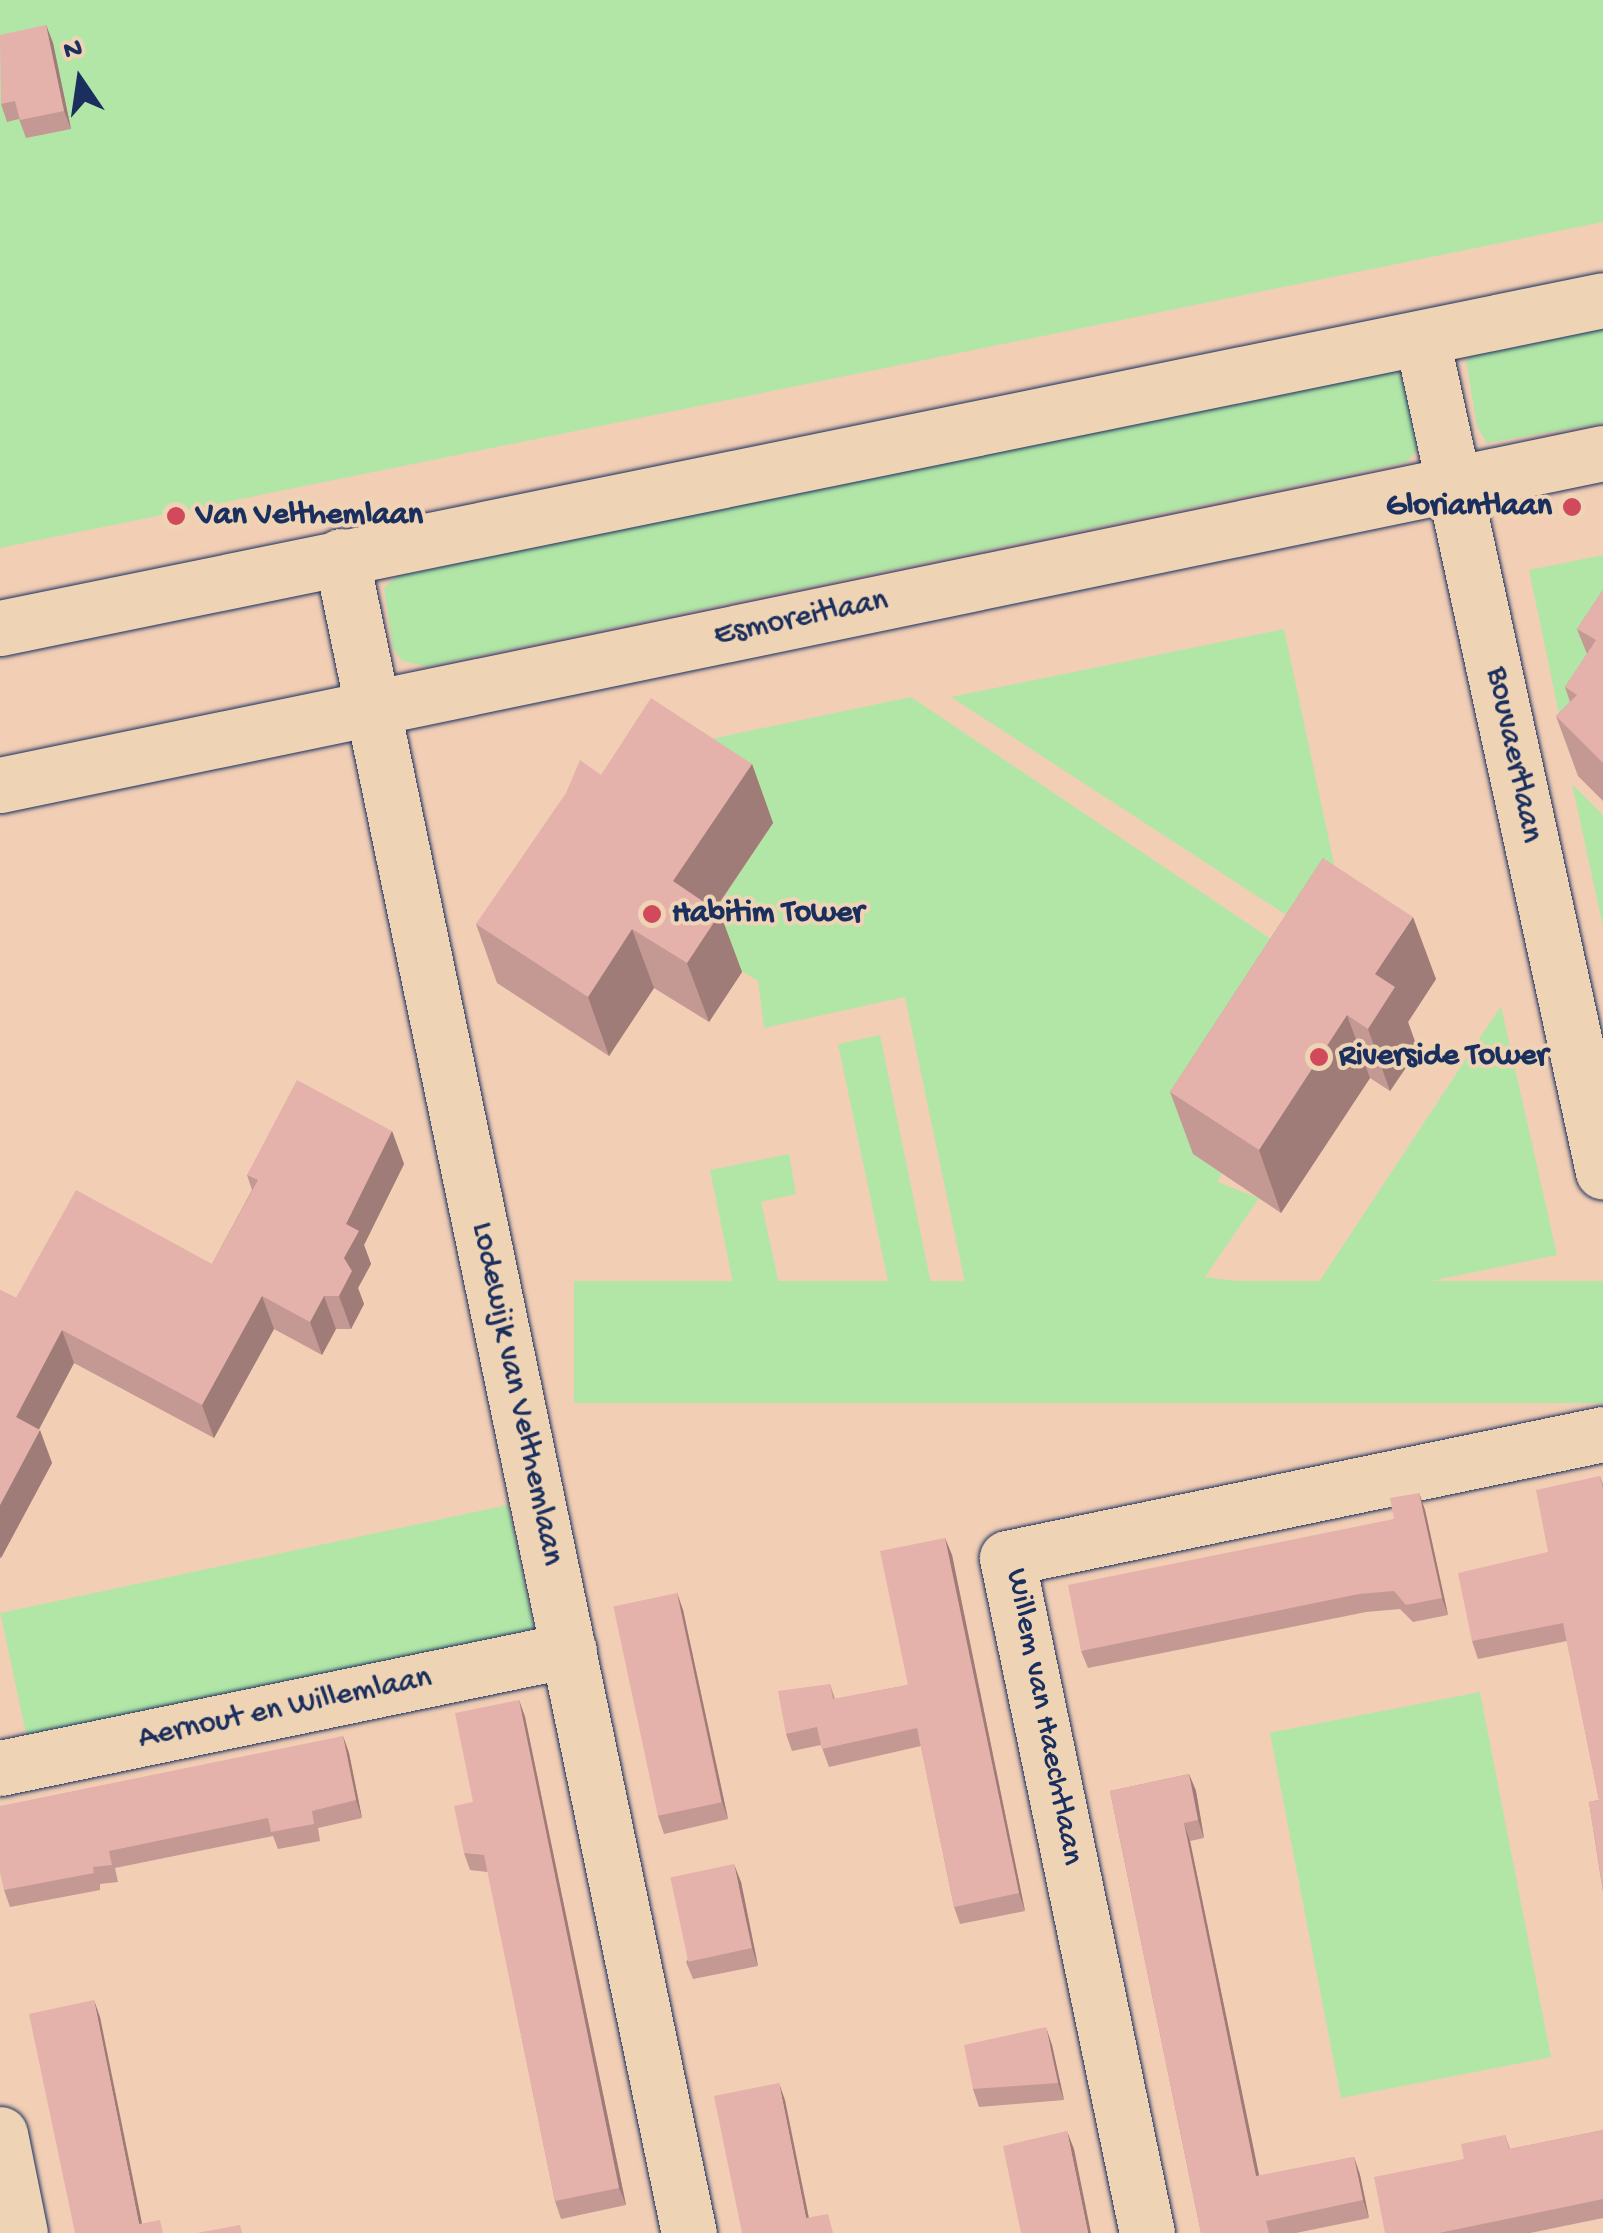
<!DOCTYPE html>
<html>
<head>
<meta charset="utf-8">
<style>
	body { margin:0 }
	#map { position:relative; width:1603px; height:2233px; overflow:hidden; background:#f2ceb5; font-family:"Gochi Hand",sans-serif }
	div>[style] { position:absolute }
	.green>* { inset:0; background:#b2e6a7; transform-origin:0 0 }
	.roads { filter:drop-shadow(0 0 2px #1b2f5e) drop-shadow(0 0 2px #1b2f5e) }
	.minor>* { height:55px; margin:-27.5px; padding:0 27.5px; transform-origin:27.5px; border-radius:27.5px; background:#eed4b5 }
	.wall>* { inset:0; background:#c49893 }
	.shaded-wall>* { inset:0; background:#a07c78 }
	.building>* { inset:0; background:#e4b1ab; transform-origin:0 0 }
	.dots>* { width:28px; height:28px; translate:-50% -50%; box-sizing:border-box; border:5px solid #eed4b5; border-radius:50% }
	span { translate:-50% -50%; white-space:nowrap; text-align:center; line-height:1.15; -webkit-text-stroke:8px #eed4b5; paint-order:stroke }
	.poi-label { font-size:32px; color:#1b2f5e; font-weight:700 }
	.right { translate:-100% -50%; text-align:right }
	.left { translate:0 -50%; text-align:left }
	.street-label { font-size:32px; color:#1b2f5e }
	.north { position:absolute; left:30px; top:30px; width:100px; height:100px; -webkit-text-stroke:8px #eed4b5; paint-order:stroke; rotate:347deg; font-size:28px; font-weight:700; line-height:40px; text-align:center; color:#1b2f5e }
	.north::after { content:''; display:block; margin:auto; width:35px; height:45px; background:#1b2f5e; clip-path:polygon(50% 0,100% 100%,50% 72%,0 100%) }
</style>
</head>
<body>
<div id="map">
	<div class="green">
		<i style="clip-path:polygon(0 0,1603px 0,1603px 222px,0 548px)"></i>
		<i style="clip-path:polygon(1603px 324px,1603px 423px,1487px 443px,1477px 427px,1466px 360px,1475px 351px)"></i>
		<i style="clip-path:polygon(1379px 368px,1398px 373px,1409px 388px,1420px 446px,1407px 462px,427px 666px,402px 661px,393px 648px,384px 588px,404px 570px)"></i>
		<i style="clip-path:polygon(1603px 555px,1603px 673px,1563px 733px,1529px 570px)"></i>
		<i style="clip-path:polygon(1284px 629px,1346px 920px,1331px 944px,951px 697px)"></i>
		<i style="clip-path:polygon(911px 697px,1314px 968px,1194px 1154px,1222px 1174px,1217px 1182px,1259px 1198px,1205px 1277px,1313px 1291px,1501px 1006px,1557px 1255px,984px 1373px,905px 997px,764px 1028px,758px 981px,695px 942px,772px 822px,668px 748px)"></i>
		<i style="clip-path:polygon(1572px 784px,1603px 815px,1603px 927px)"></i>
		<i style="clip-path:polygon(880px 1035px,945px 1352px,861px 1371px,853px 1328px,896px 1319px,838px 1044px)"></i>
		<i style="clip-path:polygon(789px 1154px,796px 1194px,761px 1202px,791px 1338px,824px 1334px,833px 1375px,755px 1391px,710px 1170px)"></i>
		<i style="left:1603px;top:1281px;width:122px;height:1029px;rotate:90deg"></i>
		<i style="left:508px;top:1505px;width:127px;height:519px;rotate:78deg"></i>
		<i style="left:1480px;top:1692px;width:372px;height:214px;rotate:79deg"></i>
	</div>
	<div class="roads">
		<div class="minor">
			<i style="left:1422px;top:339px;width:852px;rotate:77.74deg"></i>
			<i style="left:341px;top:556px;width:1713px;rotate:78.28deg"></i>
			<i style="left:0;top:628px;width:1636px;rotate:-11.56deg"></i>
			<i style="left:0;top:785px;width:1637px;rotate:-11.7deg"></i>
			<i style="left:0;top:1768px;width:581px;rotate:-11.72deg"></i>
			<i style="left:0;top:2134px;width:101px;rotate:78.6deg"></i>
			<i style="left:1147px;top:2233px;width:689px;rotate:-101.72deg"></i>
			<i style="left:1007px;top:1558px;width:609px;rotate:-11.75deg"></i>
		</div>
	</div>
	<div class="wall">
		<i style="clip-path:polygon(46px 25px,53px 43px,71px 129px,26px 138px,19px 119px,7px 122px,1px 104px)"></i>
		<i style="clip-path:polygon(1603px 590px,1603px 801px,1578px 776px,1556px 716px,1570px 702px,1565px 687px,1587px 654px,1577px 629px)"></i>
		<i style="clip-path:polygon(752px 764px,773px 823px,715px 910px,720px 913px,742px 972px,709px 1022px,654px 988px,609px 1056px,497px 983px,476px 924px,601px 775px)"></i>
		<i style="clip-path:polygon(1323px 858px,1436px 979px,1408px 1022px,1418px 1050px,1390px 1091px,1370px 1078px,1281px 1213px,1193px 1154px,1170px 1092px)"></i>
		<i style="clip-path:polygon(392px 1131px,404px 1164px,364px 1245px,371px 1264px,358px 1288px,364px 1304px,351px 1329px,336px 1329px,322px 1355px,274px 1329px,214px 1438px,74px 1363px,39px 1429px,52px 1463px,1px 1558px,0 1558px,0 1290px,16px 1298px,212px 1264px,252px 1190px,247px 1175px)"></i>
		<i style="clip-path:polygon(1600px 1476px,1603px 1484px,1603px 1892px,1589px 1802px,1599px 1800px,1567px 1641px,1478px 1659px,1472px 1641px,1548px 1552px)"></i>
		<i style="clip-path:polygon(1419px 1493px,1425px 1510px,1448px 1615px,1413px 1622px,1400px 1609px,1366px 1612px,1088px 1668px,1081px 1651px,1394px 1519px)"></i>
		<i style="clip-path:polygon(945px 1538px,952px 1555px,1025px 1911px,960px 1924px,954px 1907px,921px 1746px,829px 1767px,821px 1745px,792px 1751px,786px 1734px,830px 1684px,835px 1699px,908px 1685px)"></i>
		<i style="clip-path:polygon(677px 1593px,683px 1610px,728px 1819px,664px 1834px,658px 1816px)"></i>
		<i style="clip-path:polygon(519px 1700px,525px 1717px,626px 2205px,561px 2219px,555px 2201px,488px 1872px,470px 1870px,464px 1853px,473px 1802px)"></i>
		<i style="clip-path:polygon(343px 1736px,349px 1753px,362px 1818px,318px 1828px,320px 1841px,278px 1849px,273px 1836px,115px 1868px,118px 1882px,100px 1884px,100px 1890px,10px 1907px,4px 1890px)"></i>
		<i style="clip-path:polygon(1189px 1774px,1196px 1791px,1204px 1838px,1190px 1841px,1259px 2176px,1354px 2157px,1360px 2175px,1369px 2218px,1296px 2233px,1201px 2233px,1110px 1791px)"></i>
		<i style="clip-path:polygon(741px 1882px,758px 1966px,693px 1979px,686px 1962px)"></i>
		<i style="clip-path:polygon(1052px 2045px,1064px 2100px,979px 2107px,973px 2089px)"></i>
		<i style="clip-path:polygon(1603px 2130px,1603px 2218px,1530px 2233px,1385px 2233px,1464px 2159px,1505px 2135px,1510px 2149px)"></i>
	</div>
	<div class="shaded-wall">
		<i style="clip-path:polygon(46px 25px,53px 43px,71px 129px,64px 111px)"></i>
		<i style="clip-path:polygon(752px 764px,773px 823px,694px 940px,673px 881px)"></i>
		<i style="clip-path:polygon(720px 913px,742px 972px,709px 1022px,687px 963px)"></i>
		<i style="clip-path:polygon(1413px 917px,1436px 979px,1408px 1022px,1418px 1050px,1390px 1091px,1368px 1029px,1375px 974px)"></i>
		<i style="clip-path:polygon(632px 929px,654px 988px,609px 1056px,588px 997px)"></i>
		<i style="clip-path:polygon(1347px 1015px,1370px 1078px,1281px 1213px,1259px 1150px)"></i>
		<i style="clip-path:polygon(392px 1131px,404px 1164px,364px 1245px,371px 1264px,358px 1288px,364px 1304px,351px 1329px,339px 1296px,344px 1258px,346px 1224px)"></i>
		<i style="clip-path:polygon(262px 1296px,274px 1329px,214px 1438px,202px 1405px)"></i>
		<i style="clip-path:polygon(324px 1296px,336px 1329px,322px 1355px,310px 1322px)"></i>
		<i style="clip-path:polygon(62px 1330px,74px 1363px,28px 1450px,16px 1417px)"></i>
		<i style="clip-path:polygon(40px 1430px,52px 1463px,1px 1558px,0 1555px,0 1505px)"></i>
		<i style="clip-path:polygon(1419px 1493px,1425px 1510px,1448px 1615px,1442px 1598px)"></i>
		<i style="clip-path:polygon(945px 1538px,952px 1555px,1025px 1911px,1019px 1893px)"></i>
		<i style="clip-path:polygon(677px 1593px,683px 1610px,728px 1819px,722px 1802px)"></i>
		<i style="clip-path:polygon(519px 1700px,525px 1717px,626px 2205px,619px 2188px)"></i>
		<i style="clip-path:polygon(343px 1736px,349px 1753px,362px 1818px,356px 1800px)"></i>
		<i style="clip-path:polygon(1189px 1774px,1196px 1791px,1204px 1838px,1198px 1820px)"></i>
		<i style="clip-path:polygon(1184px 1823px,1190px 1841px,1263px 2194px,1256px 2176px)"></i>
		<i style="clip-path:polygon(734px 1864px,741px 1882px,758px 1966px,752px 1948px)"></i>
		<i style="clip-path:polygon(94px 2000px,100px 2017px,144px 2233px,139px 2224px)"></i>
		<i style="clip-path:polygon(1046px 2027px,1052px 2045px,1064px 2100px,1058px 2083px)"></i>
		<i style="clip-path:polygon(779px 2083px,785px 2100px,812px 2233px,806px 2218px)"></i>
		<i style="clip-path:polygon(1067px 2131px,1074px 2149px,1091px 2233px,1088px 2233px)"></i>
		<i style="clip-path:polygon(1354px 2157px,1360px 2175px,1369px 2218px,1363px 2200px)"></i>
	</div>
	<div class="building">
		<i style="clip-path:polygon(46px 25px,64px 111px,20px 120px,15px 101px,1px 104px,0 35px)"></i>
		<i style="clip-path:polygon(1603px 590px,1603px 763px,1556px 716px,1577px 695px,1565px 687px,1596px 640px,1577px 629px)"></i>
		<i style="clip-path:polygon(651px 698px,752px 764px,673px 881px,720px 913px,687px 963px,632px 929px,588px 997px,476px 924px,566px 793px,580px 760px,601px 775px)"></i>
		<i style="clip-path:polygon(1323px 858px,1413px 917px,1375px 974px,1395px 987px,1368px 1029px,1347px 1015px,1259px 1150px,1170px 1092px)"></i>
		<i style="clip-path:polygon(297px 1080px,392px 1131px,346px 1224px,359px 1231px,344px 1258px,352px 1271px,339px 1296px,324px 1296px,310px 1322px,262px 1296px,202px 1405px,62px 1330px,16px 1417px,40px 1430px,0 1505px,0 1290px,16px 1298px,76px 1190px,212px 1264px,258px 1180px,247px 1175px)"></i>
		<i style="clip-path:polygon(1600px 1476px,1603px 1489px,1603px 1891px,1589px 1802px,1599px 1800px,1563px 1623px,1472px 1641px,1458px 1573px,1548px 1552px,1536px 1490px)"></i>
		<i style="clip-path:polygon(1419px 1493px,1442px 1598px,1406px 1605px,1394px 1591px,1359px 1594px,1081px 1651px,1068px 1585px,1394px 1519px,1390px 1498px)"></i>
		<i style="clip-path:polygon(945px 1538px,1019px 1893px,954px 1907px,917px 1728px,822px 1749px,817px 1727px,786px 1734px,778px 1691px,830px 1684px,833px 1699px,908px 1685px,880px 1551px)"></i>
		<i style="left:677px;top:1593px;width:214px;height:65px;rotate:78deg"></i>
		<i style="clip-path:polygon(519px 1700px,619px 2188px,555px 2201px,484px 1855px,464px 1853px,454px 1806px,473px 1802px,455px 1713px)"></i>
		<i style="clip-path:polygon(343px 1736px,356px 1800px,312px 1811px,314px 1824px,271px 1832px,268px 1818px,109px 1851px,112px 1865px,93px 1867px,94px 1873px,4px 1890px,0 1872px,0 1806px)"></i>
		<i style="clip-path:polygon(1189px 1774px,1198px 1820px,1184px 1823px,1256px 2176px,1354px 2157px,1363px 2200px,1266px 2221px,1269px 2233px,1201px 2233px,1110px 1791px)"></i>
		<i style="left:734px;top:1864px;width:86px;height:65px;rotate:78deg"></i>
		<i style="clip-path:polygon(94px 2000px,139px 2224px,160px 2220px,163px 2233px,75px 2233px,29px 2014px)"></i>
		<i style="clip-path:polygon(1046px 2027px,1058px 2083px,973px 2089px,964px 2045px)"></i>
		<i style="clip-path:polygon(779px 2083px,806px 2218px,828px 2214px,833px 2233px,742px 2233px,714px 2096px)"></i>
		<i style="clip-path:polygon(1603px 2130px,1603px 2199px,1439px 2233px,1385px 2233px,1374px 2177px,1464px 2159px,1461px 2144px,1505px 2135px,1509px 2149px)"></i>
		<i style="clip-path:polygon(1067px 2131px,1088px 2233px,1021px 2233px,1003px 2146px)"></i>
		<i style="clip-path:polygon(240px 2225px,242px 2233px,197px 2233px)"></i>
	</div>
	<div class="dots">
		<i style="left:1572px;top:507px;background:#d1495b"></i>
		<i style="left:176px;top:516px;background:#d1495b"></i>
		<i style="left:652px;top:914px;background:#d1495b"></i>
		<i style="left:1319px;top:1057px;background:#d1495b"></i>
	</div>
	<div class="poi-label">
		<span class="right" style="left:1552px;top:507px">Gloriantlaan</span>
		<span class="left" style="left:196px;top:516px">Van Velthemlaan</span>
		<span class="left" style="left:672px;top:914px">Habitim Tower</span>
		<span class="left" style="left:1339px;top:1057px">Riverside Tower</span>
	</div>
	<div class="street-label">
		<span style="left:801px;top:619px;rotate:-12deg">Esmoreitlaan</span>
		<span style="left:1513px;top:755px;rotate:78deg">Bouvaertlaan</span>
		<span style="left:516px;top:1394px;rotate:78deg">Lodewijk van Velthemlaan</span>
		<span style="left:285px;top:1709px;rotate:-12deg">Aernout en Willemlaan</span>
		<span style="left:1043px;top:1717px;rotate:79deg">Willem van Haechtlaan</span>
	</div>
	<div class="north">N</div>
</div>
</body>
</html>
